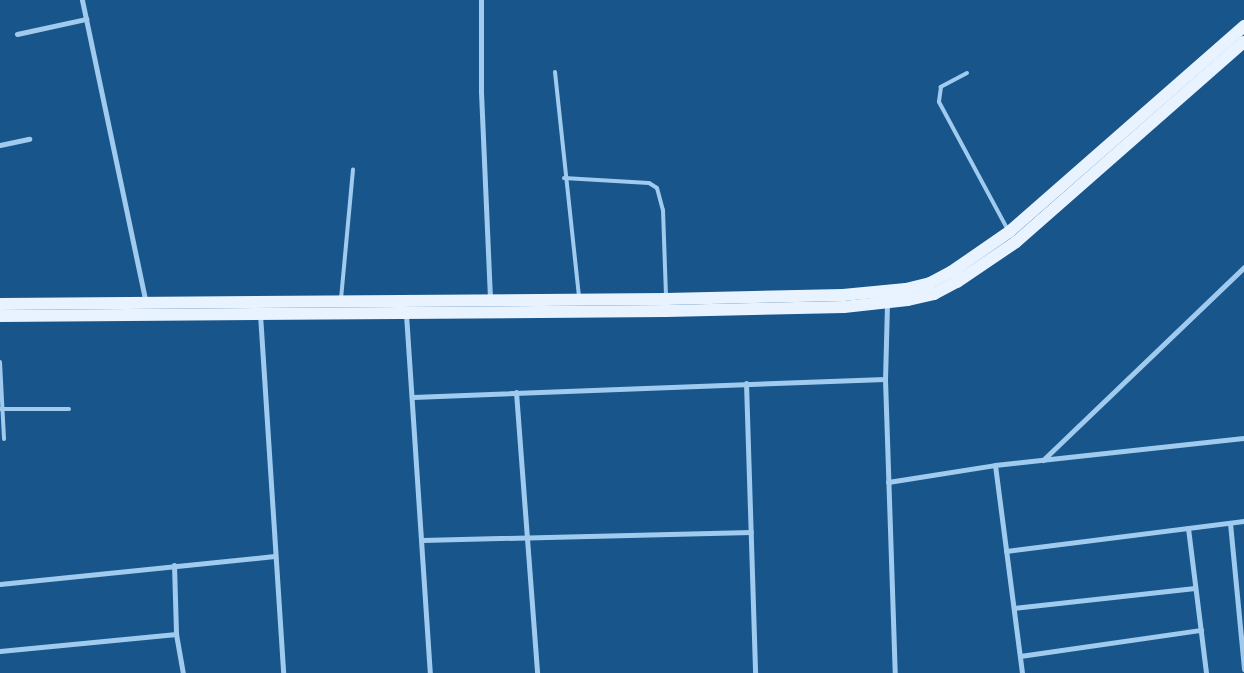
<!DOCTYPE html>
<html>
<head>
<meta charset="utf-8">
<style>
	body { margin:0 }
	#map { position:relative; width:1244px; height:673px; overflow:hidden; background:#17558b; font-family:"Space Grotesk",sans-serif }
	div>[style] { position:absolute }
	.lane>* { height:4px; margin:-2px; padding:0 2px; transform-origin:2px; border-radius:2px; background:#a0cbef }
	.street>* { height:5px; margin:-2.5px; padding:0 2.5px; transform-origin:2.5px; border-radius:2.5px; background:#a0cbef }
	.primary>* { height:12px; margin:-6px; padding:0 6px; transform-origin:6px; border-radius:6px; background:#e8f3ff }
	span { translate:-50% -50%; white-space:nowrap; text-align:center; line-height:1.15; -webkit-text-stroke:4.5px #17558b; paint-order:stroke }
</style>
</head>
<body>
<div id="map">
	<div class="lane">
		<i style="left:555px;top:72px;width:227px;rotate:83.9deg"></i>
		<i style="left:967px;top:73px;width:30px;rotate:152deg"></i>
		<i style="left:941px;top:87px;width:15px;rotate:98deg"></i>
		<i style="left:939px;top:102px;width:145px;rotate:61.7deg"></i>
		<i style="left:564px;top:178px;width:85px;rotate:3.4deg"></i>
		<i style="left:649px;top:183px;width:9px;rotate:32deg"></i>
		<i style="left:657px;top:188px;width:23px;rotate:75deg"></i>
		<i style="left:663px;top:210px;width:88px;rotate:88deg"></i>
		<i style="left:341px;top:299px;width:130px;rotate:-84.7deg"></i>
		<i style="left:0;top:362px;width:77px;rotate:87deg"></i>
		<i style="left:0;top:409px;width:69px"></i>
	</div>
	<div class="street">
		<i style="left:82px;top:0;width:310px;rotate:78.1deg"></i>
		<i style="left:481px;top:0;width:92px;rotate:90deg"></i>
		<i style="left:481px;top:92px;width:208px;rotate:87.5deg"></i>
		<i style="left:17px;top:34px;width:71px;rotate:-12.3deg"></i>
		<i style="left:0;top:145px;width:30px;rotate:-12deg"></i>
		<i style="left:887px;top:304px;width:75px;rotate:91.5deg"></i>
		<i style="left:885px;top:379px;width:294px;rotate:88.1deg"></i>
		<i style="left:260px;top:314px;width:360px;rotate:86.3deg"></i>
		<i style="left:406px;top:314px;width:360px;rotate:86.2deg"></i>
		<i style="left:746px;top:383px;width:290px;rotate:88.2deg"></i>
		<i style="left:516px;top:392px;width:282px;rotate:85.7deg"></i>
		<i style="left:413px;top:397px;width:472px;rotate:-2.2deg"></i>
		<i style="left:1043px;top:460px;width:279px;rotate:-43.8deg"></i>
		<i style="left:995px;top:465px;width:210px;rotate:82.6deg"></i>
		<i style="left:888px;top:482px;width:108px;rotate:-9deg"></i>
		<i style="left:995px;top:465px;width:250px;rotate:-6.2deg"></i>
		<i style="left:1230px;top:523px;width:147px;rotate:84.5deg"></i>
		<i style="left:1188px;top:528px;width:146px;rotate:82.9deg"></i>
		<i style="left:422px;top:540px;width:329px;rotate:-1.4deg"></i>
		<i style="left:1006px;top:551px;width:240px;rotate:-7.2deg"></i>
		<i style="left:174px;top:565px;width:69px;rotate:88.3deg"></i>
		<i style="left:176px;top:634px;width:40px;rotate:80deg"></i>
		<i style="left:0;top:584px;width:276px;rotate:-5.8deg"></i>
		<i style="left:1014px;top:608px;width:182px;rotate:-6.3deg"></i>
		<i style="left:0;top:651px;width:177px;rotate:-5.5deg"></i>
		<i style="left:1020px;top:656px;width:183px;rotate:-8.2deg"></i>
	</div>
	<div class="primary">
		<i style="left:0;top:304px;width:666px;rotate:-0.43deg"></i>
		<i style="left:666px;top:299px;width:177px;rotate:-1.3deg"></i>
		<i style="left:843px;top:295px;width:63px;rotate:-5.4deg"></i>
		<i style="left:906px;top:289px;width:25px;rotate:-14deg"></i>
		<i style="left:930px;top:283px;width:24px;rotate:-28deg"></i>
		<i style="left:951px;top:272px;width:70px;rotate:-34.6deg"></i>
		<i style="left:1009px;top:232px;width:313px;rotate:-41.2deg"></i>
		<i style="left:0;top:316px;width:666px;rotate:-0.43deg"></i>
		<i style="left:666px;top:311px;width:178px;rotate:-1.3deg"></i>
		<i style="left:844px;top:307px;width:64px;rotate:-6.2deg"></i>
		<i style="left:908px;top:300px;width:27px;rotate:-13deg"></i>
		<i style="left:934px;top:294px;width:26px;rotate:-28deg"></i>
		<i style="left:957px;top:282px;width:71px;rotate:-34.1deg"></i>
		<i style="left:1016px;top:242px;width:303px;rotate:-41.3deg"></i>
	</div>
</div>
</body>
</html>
